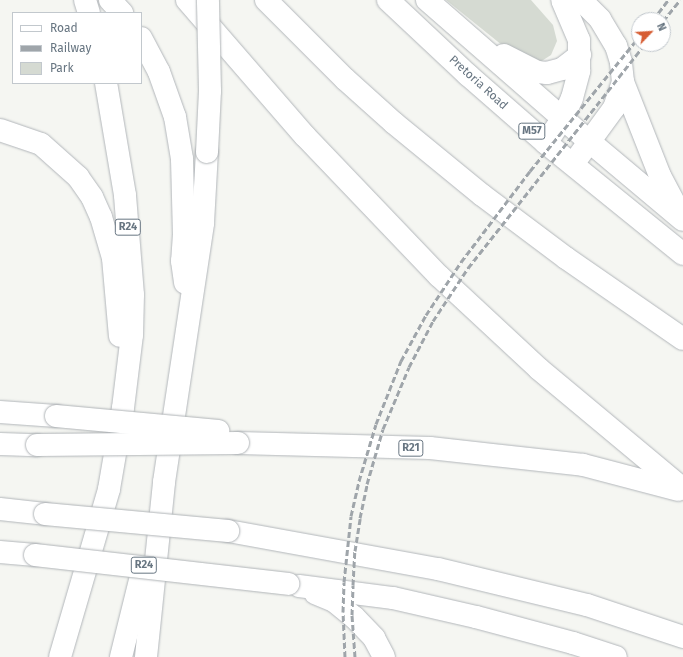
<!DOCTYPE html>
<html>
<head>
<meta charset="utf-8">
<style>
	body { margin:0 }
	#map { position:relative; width:683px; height:657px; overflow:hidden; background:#f5f6f2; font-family:"Fira Sans",sans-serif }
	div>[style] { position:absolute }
	.green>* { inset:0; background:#d5dad2 }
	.roads { filter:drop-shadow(0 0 1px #b2b6ba) drop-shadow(0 0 1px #b2b6ba) }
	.secondary>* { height:22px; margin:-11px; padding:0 11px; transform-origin:11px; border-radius:11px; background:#fff }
	.primary>* { height:22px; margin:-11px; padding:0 11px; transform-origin:11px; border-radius:11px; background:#fff }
	.highway>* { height:22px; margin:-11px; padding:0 11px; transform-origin:11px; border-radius:11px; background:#fff }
	.rail>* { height:3px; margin-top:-1.5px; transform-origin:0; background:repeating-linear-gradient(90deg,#9fa5aa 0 6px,transparent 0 9px) }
	.bridges { filter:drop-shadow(0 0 1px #b0b4b7) drop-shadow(0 0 1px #b0b4b7) }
	.highway-bridge>* { height:22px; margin:-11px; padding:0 11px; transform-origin:11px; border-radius:11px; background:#fff }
	span { translate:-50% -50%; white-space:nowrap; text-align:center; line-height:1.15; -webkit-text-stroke:4px #fff; paint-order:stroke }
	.shield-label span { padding:1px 3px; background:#fff; border:1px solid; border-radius:3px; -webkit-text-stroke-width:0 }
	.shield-label { font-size:11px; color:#677581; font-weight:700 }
	.street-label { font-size:12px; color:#677581 }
	.legend { position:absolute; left:12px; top:12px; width:130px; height:72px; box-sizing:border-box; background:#fff; border:1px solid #c2c8cd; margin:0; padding:5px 7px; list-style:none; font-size:12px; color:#677581 }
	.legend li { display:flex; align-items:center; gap:8px; height:20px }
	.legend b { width:20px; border:1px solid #c2c8cd }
	.north { position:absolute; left:631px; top:12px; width:40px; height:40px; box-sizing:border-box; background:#fff; border:1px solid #c2c8cd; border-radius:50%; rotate:65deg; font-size:11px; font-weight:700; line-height:16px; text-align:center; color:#677581 }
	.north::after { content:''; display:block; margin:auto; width:14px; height:18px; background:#d65c32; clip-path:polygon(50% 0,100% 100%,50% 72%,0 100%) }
</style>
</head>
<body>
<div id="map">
	<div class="green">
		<i style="clip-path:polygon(446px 0,531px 0,553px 25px,557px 41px,551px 55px,537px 64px,517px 57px)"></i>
	</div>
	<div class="roads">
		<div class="secondary">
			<i style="left:546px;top:143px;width:30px;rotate:-56deg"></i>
			<i style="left:563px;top:118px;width:22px;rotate:-66deg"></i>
			<i style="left:572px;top:98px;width:28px;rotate:-75deg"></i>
			<i style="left:579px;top:71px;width:31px;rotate:-90deg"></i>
			<i style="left:579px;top:40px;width:43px;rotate:-113deg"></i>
			<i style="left:573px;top:164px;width:69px;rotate:-53.8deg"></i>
			<i style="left:614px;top:108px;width:28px;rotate:-71deg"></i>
			<i style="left:623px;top:82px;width:20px;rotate:-96deg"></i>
			<i style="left:621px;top:62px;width:17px;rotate:-107deg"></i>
			<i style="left:616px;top:46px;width:31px;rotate:-121deg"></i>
			<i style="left:600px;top:19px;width:27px;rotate:-135deg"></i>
		</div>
		<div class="primary">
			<i style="left:388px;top:0;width:110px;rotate:43.2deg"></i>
			<i style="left:468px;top:75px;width:103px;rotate:41.1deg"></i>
			<i style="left:546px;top:143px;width:176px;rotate:39deg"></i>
			<i style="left:427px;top:0;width:216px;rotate:41.1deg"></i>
			<i style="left:590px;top:142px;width:121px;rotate:40deg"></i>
			<i style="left:504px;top:55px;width:37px;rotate:27deg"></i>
			<i style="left:537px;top:72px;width:10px;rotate:6deg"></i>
			<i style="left:547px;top:73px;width:16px;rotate:-15deg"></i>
			<i style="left:562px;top:69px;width:23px;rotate:-38deg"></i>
			<i style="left:623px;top:82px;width:101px;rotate:68.5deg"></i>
			<i style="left:660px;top:176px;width:40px;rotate:62deg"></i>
		</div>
		<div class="highway">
			<i style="left:85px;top:0;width:14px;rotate:73deg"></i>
			<i style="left:110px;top:0;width:18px;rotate:47deg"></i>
			<i style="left:187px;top:0;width:180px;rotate:49.1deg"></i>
			<i style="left:305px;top:136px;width:194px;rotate:46.3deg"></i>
			<i style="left:439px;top:276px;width:137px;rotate:42.9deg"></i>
			<i style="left:539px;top:369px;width:187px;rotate:39.8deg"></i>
			<i style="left:266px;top:0;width:112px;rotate:45deg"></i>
			<i style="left:345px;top:79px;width:66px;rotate:41.9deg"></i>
			<i style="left:394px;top:123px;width:114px;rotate:39.3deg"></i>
			<i style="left:482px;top:195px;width:105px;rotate:36.9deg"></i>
			<i style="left:566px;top:258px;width:142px;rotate:34.7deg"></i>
			<i style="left:141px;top:38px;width:38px;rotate:62deg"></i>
			<i style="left:159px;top:72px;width:48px;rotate:70.4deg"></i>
			<i style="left:175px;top:117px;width:43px;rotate:80.5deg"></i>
			<i style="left:182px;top:159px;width:75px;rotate:88.5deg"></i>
			<i style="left:184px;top:234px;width:27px;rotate:94deg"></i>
			<i style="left:182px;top:261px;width:22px;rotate:82deg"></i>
			<i style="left:0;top:130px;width:43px;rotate:18.9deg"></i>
			<i style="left:41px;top:144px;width:50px;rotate:41.7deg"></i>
			<i style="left:78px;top:177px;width:24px;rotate:55deg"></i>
			<i style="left:92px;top:197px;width:22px;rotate:66deg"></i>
			<i style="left:101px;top:217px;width:43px;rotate:73.7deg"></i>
			<i style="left:113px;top:258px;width:78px;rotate:84.9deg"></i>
			<i style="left:0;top:412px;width:56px;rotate:4.1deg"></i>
			<i style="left:238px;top:443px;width:192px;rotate:1.5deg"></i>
			<i style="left:430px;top:448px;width:154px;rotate:6.3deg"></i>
			<i style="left:583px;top:465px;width:98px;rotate:14.7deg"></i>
			<i style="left:0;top:444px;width:37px;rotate:2deg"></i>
			<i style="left:0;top:509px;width:45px;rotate:6.3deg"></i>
			<i style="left:228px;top:531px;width:213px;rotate:10.3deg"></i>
			<i style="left:438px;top:569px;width:153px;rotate:13.6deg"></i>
			<i style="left:587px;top:605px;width:101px;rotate:18.4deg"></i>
			<i style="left:0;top:552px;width:35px;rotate:5deg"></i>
			<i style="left:299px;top:586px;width:95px;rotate:7.3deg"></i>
			<i style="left:393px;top:598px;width:85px;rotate:12.9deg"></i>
			<i style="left:476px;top:617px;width:100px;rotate:15deg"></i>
			<i style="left:573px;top:643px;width:45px;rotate:18deg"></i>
			<i style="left:315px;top:593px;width:21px;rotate:23deg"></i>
			<i style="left:334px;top:601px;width:26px;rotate:39deg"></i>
			<i style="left:354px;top:617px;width:29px;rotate:46deg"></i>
			<i style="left:374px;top:638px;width:21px;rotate:62deg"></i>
			<i style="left:60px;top:657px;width:175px;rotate:-73.7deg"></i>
			<i style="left:109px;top:489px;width:82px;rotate:-80.2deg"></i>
			<i style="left:123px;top:408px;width:74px;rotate:-83deg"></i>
			<i style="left:132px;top:335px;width:40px;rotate:-88.6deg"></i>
			<i style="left:133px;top:295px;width:100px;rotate:-94.6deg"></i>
			<i style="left:125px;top:195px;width:114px;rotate:-99.6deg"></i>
			<i style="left:121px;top:657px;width:88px;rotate:-76.1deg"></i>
			<i style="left:146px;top:657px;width:176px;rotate:-84.1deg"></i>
			<i style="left:164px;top:482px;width:262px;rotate:-81.4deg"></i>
			<i style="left:203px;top:223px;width:71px;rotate:-86.8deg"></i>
		</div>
	</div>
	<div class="rail">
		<i style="left:653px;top:20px;width:25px;rotate:-53deg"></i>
		<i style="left:663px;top:21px;width:27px;rotate:-51deg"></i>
		<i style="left:345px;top:657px;width:45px;rotate:-92.5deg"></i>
		<i style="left:343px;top:612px;width:30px;rotate:-88deg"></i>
		<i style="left:344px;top:582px;width:66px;rotate:-83.9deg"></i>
		<i style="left:351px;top:516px;width:36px;rotate:-77deg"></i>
		<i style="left:359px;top:481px;width:59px;rotate:-73.4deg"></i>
		<i style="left:376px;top:424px;width:68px;rotate:-68.4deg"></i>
		<i style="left:401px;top:361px;width:52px;rotate:-61.5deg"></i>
		<i style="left:426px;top:315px;width:64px;rotate:-56.6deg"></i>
		<i style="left:461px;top:262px;width:114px;rotate:-52.8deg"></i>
		<i style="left:530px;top:171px;width:173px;rotate:-50.9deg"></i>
		<i style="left:355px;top:657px;width:42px;rotate:-94.1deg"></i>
		<i style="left:352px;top:615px;width:30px;rotate:-88deg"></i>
		<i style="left:353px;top:585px;width:34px;rotate:-87deg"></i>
		<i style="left:355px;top:551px;width:33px;rotate:-81deg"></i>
		<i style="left:360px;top:518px;width:35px;rotate:-78deg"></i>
		<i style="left:367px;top:484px;width:57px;rotate:-73.8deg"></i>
		<i style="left:383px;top:429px;width:67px;rotate:-67.2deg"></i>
		<i style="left:409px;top:367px;width:52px;rotate:-62.4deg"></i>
		<i style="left:433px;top:321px;width:64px;rotate:-56.6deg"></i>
		<i style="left:468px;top:268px;width:285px;rotate:-51.7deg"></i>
	</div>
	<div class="bridges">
		<div class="highway-bridge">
			<i style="left:207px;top:152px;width:61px;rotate:-87.2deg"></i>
			<i style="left:210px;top:91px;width:91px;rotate:-91.3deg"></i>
			<i style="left:56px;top:416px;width:163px;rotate:5.3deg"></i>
			<i style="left:37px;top:445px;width:201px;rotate:-0.6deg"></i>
			<i style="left:45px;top:514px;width:184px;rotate:5.3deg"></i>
			<i style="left:35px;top:555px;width:255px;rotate:6.5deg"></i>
		</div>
	</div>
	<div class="shield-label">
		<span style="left:532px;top:131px">M57</span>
		<span style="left:128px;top:227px">R24</span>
		<span style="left:411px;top:448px">R21</span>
		<span style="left:144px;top:565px">R24</span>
	</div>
	<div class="street-label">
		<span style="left:478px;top:83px;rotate:42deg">Pretoria Road</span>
	</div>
	<ul class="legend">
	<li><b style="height:5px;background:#fff"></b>Road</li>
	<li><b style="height:5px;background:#9fa5aa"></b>Railway</li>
	<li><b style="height:11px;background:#d5dad2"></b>Park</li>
	</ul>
	<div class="north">N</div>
</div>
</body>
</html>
